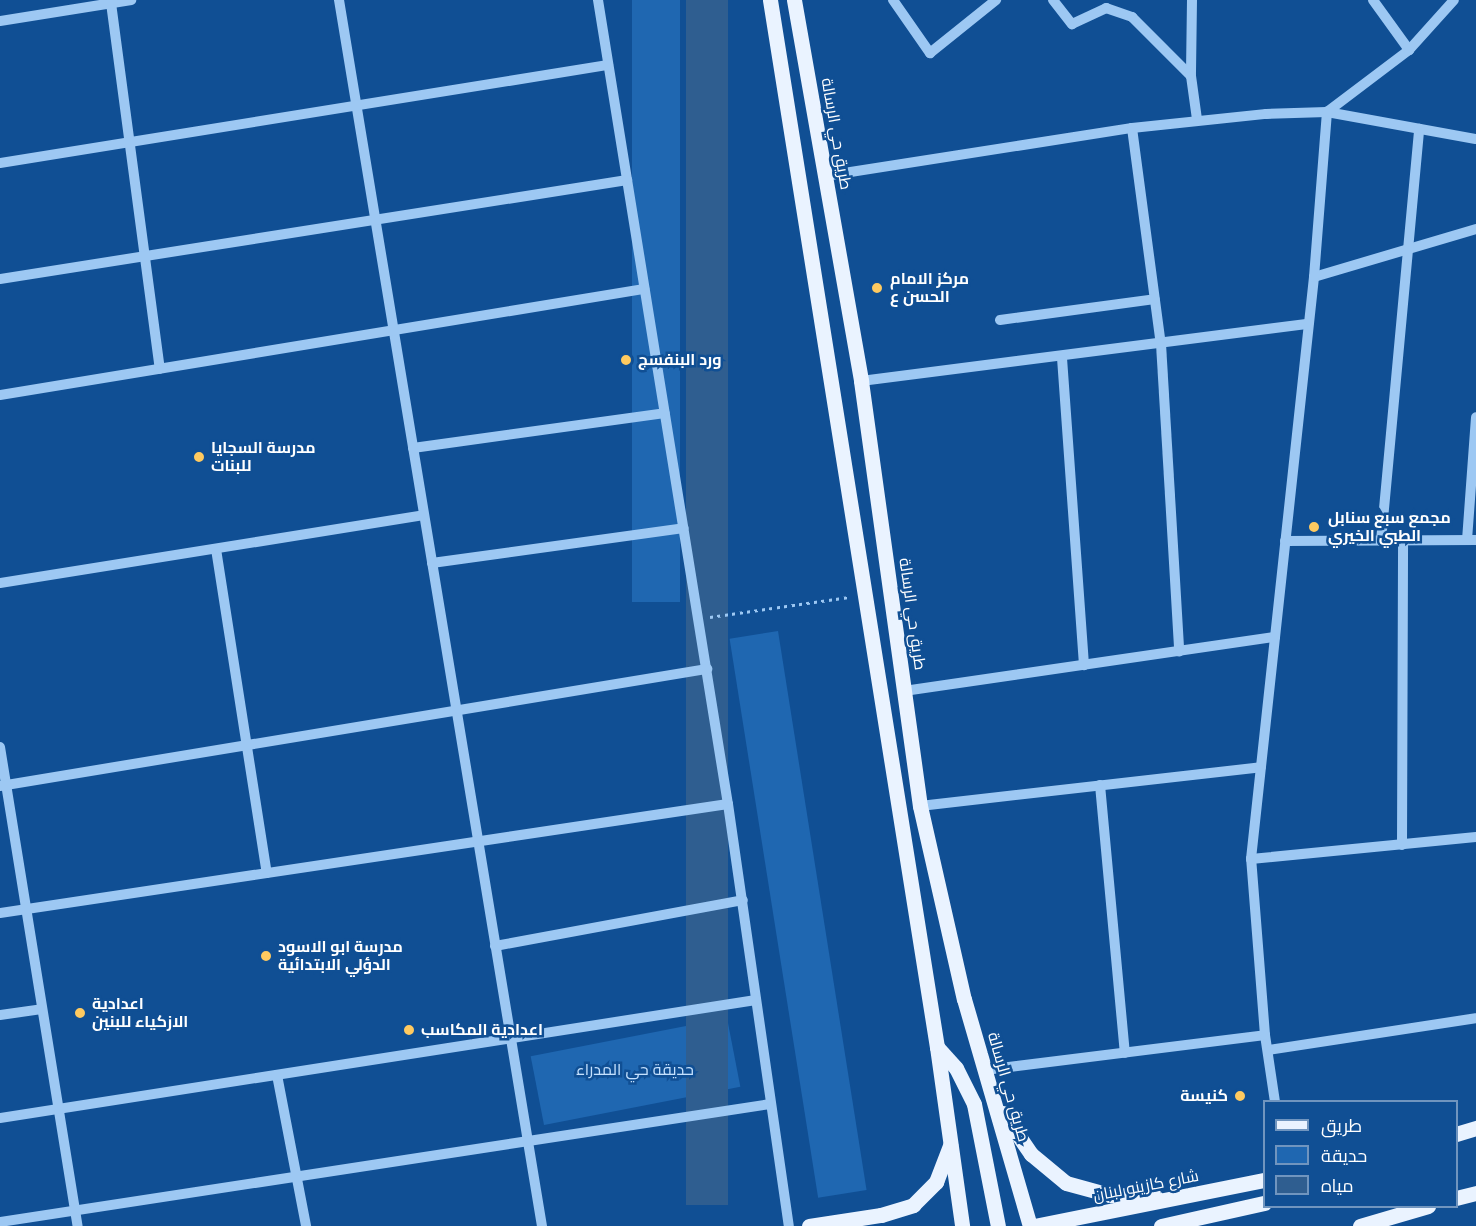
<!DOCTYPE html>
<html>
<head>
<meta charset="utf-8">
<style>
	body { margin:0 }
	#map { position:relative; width:1476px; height:1226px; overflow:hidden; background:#104f94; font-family:"Fira Sans",Cairo,sans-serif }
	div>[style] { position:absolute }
	.green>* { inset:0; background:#1f67b1; transform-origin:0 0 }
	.water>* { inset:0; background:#2f5e90; transform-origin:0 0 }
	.path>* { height:3px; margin-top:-1.5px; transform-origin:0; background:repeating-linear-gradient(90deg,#9dc8f3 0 3px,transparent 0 7.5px) }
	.minor>* { height:10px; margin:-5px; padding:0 5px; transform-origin:5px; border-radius:5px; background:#9dc8f3 }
	.major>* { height:15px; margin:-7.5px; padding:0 7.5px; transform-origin:7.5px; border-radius:7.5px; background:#eaf3ff }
	.dots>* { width:16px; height:16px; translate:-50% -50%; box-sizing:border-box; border:3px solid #104f94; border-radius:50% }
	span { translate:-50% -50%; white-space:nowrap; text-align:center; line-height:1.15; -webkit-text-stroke:5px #104f94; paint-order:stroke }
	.street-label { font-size:16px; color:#fff }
	.poi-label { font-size:16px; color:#fff; font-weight:700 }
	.left { translate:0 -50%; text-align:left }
	.right { translate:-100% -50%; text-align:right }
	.park-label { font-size:16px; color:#c5e1fe }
	.legend { position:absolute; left:1263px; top:1100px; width:195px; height:108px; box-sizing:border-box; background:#104f94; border:2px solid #7095bf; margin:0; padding:8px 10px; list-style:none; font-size:18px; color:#fff }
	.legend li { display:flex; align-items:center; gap:12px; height:30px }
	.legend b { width:30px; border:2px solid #7095bf }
</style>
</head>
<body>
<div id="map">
	<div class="green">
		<i style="left:632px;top:0;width:48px;height:602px"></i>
		<i style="left:778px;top:631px;width:566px;height:49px;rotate:81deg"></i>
		<i style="left:727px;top:1018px;width:70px;height:200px;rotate:79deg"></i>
	</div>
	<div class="water">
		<i style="left:686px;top:0;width:42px;height:1205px"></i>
	</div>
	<div class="path">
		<i style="left:710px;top:617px;width:139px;rotate:-8.2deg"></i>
	</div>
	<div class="minor">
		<i style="left:339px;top:0;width:1243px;rotate:80.6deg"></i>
		<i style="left:598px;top:0;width:814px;rotate:80.82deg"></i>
		<i style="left:728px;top:804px;width:426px;rotate:81.8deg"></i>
		<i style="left:893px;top:0;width:65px;rotate:55.1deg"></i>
		<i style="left:930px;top:53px;width:85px;rotate:-38.8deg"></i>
		<i style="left:1053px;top:0;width:31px;rotate:52deg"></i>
		<i style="left:1072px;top:24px;width:38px;rotate:-25deg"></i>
		<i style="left:1106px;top:8px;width:28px;rotate:19deg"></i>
		<i style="left:1132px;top:17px;width:83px;rotate:45deg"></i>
		<i style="left:1192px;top:0;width:76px;rotate:90.8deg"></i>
		<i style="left:1191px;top:76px;width:43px;rotate:82.1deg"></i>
		<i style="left:1373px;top:0;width:62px;rotate:54.2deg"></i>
		<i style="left:111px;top:3px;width:369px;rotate:82.4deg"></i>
		<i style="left:0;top:21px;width:133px;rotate:-9.1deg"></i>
		<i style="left:1132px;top:128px;width:218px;rotate:82.4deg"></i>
		<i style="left:1161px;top:344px;width:308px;rotate:86.6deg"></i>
		<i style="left:0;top:163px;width:616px;rotate:-9.16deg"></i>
		<i style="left:825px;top:176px;width:311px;rotate:-8.9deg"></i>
		<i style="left:1132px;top:128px;width:135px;rotate:-6deg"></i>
		<i style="left:1266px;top:114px;width:61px;rotate:-1.9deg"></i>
		<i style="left:1327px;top:112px;width:151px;rotate:10.3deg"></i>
		<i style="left:1314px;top:277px;width:169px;rotate:-16.5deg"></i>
		<i style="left:0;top:279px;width:635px;rotate:-8.97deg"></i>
		<i style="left:1000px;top:320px;width:156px;rotate:-7.7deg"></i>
		<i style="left:1062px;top:358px;width:308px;rotate:85.9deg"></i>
		<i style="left:861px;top:381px;width:451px;rotate:-7.3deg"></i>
		<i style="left:0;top:395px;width:653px;rotate:-9.35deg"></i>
		<i style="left:413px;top:448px;width:254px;rotate:-7.9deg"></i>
		<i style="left:1467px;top:540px;width:123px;rotate:-85.8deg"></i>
		<i style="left:1285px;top:541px;width:191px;rotate:-0.3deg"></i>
		<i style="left:1381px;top:541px;width:414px;rotate:-84.7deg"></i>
		<i style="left:216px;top:549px;width:328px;rotate:81.1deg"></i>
		<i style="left:432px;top:563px;width:254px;rotate:-7.9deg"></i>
		<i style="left:0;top:583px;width:429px;rotate:-9.1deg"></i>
		<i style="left:904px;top:691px;width:375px;rotate:-8.3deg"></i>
		<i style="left:0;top:747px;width:485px;rotate:80.8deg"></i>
		<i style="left:1100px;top:785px;width:269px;rotate:84.7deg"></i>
		<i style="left:0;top:786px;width:717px;rotate:-9.4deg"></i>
		<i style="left:920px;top:806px;width:343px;rotate:-6.5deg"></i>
		<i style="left:1402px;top:845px;width:305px;rotate:-89.8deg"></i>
		<i style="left:1251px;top:859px;width:226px;rotate:-5.6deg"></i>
		<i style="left:0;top:913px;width:736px;rotate:-8.52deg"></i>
		<i style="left:495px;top:946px;width:252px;rotate:-10.5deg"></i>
		<i style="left:0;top:1015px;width:42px;rotate:-8.1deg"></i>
		<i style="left:1268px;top:1050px;width:210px;rotate:-8.7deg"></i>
		<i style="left:985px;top:1070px;width:282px;rotate:-7.1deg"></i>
		<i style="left:277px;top:1075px;width:154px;rotate:79.1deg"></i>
		<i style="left:1275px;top:1102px;width:68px;rotate:-98.5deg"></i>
		<i style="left:1265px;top:1035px;width:177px;rotate:-94.5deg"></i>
		<i style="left:1251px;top:859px;width:585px;rotate:-83.82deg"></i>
		<i style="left:1314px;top:277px;width:166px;rotate:-85.5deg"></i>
		<i style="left:1327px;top:112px;width:103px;rotate:-37.1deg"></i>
		<i style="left:1409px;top:50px;width:67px;rotate:-48deg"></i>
		<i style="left:0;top:1118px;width:765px;rotate:-8.87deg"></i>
		<i style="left:0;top:1222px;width:779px;rotate:-8.71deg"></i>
	</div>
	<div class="major">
		<i style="left:770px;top:0;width:1060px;rotate:80.94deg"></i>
		<i style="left:937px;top:1047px;width:181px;rotate:82deg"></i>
		<i style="left:794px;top:0;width:387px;rotate:80deg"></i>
		<i style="left:861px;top:381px;width:429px;rotate:82.1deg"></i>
		<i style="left:920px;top:806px;width:198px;rotate:77.2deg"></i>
		<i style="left:964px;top:999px;width:236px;rotate:73.8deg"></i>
		<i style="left:937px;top:1047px;width:28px;rotate:48deg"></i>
		<i style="left:956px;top:1068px;width:40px;rotate:63.4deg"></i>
		<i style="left:974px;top:1104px;width:124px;rotate:78.9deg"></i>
		<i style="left:1003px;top:1113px;width:50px;rotate:55.7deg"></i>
		<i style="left:1031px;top:1154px;width:45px;rotate:39.6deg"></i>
		<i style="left:1066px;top:1183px;width:46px;rotate:15.3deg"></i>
		<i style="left:1110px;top:1195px;width:45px;rotate:1.3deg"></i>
		<i style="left:1456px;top:1134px;width:21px;rotate:-17deg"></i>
		<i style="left:1456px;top:1198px;width:21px;rotate:-14deg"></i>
		<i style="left:809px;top:1226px;width:73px;rotate:-8.7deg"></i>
		<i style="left:881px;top:1215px;width:34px;rotate:-17deg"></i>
		<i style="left:913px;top:1205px;width:33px;rotate:-45deg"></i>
		<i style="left:936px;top:1182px;width:40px;rotate:-69deg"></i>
		<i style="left:1034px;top:1226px;width:235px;rotate:-11.3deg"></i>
		<i style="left:1161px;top:1226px;width:106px;rotate:-12.6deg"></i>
		<i style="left:1360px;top:1226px;width:71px;rotate:-16.4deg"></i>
	</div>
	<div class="dots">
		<i style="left:877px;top:288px;background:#ffca60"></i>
		<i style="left:626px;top:360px;background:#ffca60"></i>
		<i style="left:199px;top:457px;background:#ffca60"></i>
		<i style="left:1314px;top:527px;background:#ffca60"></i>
		<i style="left:266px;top:956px;background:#ffca60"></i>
		<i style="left:80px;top:1013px;background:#ffca60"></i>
		<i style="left:409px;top:1030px;background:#ffca60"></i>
		<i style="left:1240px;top:1096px;background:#ffca60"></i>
	</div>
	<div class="street-label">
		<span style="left:836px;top:134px;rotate:80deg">طريق حي الرسالة</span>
		<span style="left:912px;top:614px;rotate:82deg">طريق حي الرسالة</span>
		<span style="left:1008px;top:1087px;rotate:74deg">طريق حي الرسالة</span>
		<span style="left:1146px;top:1186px;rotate:-11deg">شارع كازينو لبنان</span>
	</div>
	<div class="poi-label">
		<span class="left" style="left:890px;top:288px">مركز الامام<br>الحسن ع</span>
		<span class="left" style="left:638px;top:360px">ورد البنفسج</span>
		<span class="left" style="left:211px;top:457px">مدرسة السجايا<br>للبنات</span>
		<span class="left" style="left:1328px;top:527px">مجمع سبع سنابل<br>الطبي الخيري</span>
		<span class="left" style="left:278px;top:956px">مدرسة ابو الاسود<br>الدؤلي الابتدائية</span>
		<span class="left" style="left:92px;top:1013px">اعدادية<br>الازكياء للبنين</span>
		<span class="left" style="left:421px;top:1030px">اعدادية المكاسب</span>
		<span class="right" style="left:1228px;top:1096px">كنيسة</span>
	</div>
	<div class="park-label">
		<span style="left:635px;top:1070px">حديقة حي المدراء</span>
	</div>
	<ul class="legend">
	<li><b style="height:8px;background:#eaf3ff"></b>طريق</li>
	<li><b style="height:16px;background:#1f67b1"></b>حديقة</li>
	<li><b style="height:16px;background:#2f5e90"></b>مياه</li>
	</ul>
</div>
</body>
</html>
